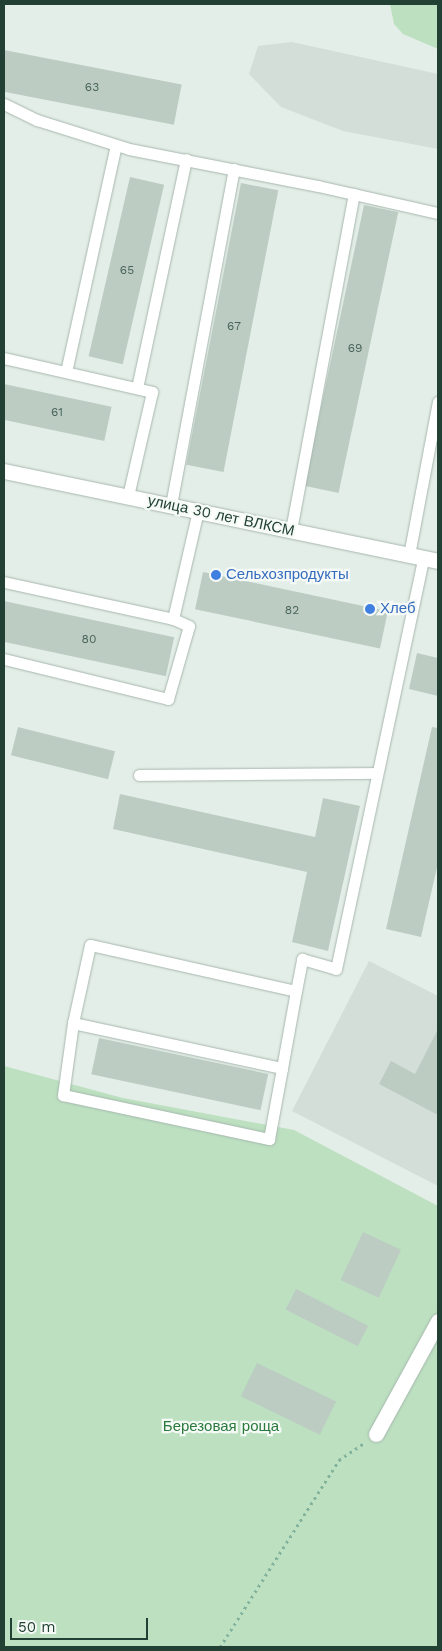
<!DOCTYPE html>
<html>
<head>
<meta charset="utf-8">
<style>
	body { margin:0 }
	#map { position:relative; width:442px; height:1651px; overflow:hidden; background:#e4eee8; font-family:"Work Sans",sans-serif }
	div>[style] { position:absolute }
	.built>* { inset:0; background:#d2ded7 }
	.green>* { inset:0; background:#bce0c0 }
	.building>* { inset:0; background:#bcccc3; transform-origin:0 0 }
	.path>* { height:3px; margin-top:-1.5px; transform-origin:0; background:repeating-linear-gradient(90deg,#83b39c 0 2.5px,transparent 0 6.5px) }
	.roads { filter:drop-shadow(0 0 1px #a6b7ae) drop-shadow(0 0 1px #a6b7ae) }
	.service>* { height:11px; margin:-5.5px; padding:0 5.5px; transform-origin:5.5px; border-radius:5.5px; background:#fff }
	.minor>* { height:15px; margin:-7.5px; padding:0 7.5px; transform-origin:7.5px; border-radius:7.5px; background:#fff }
	.dots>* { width:14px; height:14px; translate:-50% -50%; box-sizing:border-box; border:2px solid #f5faf7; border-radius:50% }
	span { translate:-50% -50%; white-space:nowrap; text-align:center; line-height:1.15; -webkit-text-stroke:4.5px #f5faf7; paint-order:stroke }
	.number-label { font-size:12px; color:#486458 }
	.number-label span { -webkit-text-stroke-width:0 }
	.street-label { font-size:15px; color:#224134 }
	.shop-label { font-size:15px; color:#366cbe }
	.left { translate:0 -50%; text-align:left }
	.park-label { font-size:15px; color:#2a7a3c }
	.frame { position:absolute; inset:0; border:5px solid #224134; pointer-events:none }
	.scale { position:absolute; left:10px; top:1618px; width:138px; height:22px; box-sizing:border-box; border:2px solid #224134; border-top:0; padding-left:6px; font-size:15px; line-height:18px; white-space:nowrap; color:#224134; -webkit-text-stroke:4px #f5faf7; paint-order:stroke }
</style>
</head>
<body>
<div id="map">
	<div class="built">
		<i style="clip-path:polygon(292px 42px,438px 74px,438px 149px,343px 131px,281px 107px,249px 74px,258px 46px)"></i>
		<i style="clip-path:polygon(369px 961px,438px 996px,438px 1186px,292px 1111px)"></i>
	</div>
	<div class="green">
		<i style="clip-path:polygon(390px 4px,438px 4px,438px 49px,403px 34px,394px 24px)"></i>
		<i style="clip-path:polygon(4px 1066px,123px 1098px,294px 1130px,438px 1206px,438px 1647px,4px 1647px)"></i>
	</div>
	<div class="building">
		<i style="left:4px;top:50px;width:181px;height:41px;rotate:11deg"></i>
		<i style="left:130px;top:177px;width:35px;height:184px;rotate:13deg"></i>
		<i style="left:241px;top:183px;width:38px;height:287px;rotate:11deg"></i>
		<i style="left:364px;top:205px;width:35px;height:287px;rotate:12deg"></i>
		<i style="left:4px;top:384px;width:110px;height:35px;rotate:12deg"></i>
		<i style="left:203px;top:572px;width:189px;height:38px;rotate:12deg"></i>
		<i style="left:4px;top:601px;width:174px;height:40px;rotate:12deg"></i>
		<i style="clip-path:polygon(417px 653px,438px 658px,438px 696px,409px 689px)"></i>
		<i style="left:18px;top:727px;width:100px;height:29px;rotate:14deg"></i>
		<i style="clip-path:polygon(432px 727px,438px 728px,438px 863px,421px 937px,386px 929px)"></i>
		<i style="clip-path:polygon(120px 794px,315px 837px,323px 798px,360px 806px,328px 951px,292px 942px,307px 872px,113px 829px)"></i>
		<i style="clip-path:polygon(438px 1029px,438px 1115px,379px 1084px,391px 1061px,415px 1074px)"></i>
		<i style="left:99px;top:1038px;width:173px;height:37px;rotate:12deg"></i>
		<i style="left:363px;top:1232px;width:42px;height:53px;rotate:25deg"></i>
		<i style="left:296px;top:1289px;width:81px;height:23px;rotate:27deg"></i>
		<i style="left:257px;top:1363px;width:88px;height:37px;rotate:26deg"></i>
	</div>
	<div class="path">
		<i style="left:220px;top:1647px;width:222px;rotate:-57.5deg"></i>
		<i style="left:339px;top:1460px;width:30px;rotate:-34deg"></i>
	</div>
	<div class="roads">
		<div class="service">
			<i style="left:4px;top:104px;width:37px;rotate:26deg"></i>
			<i style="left:37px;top:120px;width:96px;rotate:17.5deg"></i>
			<i style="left:129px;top:149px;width:193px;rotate:11.1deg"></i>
			<i style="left:318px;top:186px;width:123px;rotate:12.7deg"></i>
			<i style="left:4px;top:358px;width:152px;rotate:12.9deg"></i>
			<i style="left:152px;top:392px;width:107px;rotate:103deg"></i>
			<i style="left:66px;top:372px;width:232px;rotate:-77.6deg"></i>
			<i style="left:137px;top:388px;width:234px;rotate:-77.9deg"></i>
			<i style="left:171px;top:505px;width:342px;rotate:-79.4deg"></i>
			<i style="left:291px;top:530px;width:342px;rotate:-79.4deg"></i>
			<i style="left:409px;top:555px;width:156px;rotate:-79.3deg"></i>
			<i style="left:4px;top:582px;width:173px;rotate:12.3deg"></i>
			<i style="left:4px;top:659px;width:169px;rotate:13.7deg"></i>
			<i style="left:168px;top:699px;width:76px;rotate:-74deg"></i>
			<i style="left:189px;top:626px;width:17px;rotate:-156deg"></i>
			<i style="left:173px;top:619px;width:111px;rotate:-77deg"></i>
			<i style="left:139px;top:775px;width:238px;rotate:-0.5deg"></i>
			<i style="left:296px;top:991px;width:33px;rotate:-79deg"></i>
			<i style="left:302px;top:959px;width:35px;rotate:16deg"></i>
			<i style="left:336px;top:969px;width:420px;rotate:-78deg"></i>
			<i style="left:73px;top:1023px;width:73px;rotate:97.9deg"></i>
			<i style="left:63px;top:1095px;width:211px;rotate:12.1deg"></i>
			<i style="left:269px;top:1139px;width:72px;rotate:-79.6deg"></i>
			<i style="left:282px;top:1068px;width:78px;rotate:-79.7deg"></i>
			<i style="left:296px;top:991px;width:211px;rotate:-167.4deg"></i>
			<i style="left:90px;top:945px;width:80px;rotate:102.3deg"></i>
			<i style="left:73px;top:1023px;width:214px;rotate:12.2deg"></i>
		</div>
		<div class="minor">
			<i style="left:4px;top:471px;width:443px;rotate:11.7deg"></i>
			<i style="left:376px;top:1434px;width:129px;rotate:-61.2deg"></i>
		</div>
	</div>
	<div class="dots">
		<i style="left:216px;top:575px;background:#3f7fe0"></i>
		<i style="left:370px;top:609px;background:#3f7fe0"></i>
	</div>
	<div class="number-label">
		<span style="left:92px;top:88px">63</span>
		<span style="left:127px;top:271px">65</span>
		<span style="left:234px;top:327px">67</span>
		<span style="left:355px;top:349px">69</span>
		<span style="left:57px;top:413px">61</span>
		<span style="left:292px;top:611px">82</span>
		<span style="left:89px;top:640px">80</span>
	</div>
	<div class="street-label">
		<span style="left:221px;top:516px;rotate:12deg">улица 30 лет ВЛКСМ</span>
	</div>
	<div class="shop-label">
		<span class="left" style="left:226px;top:575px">Сельхозпродукты</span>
		<span class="left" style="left:380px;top:609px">Хлеб</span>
	</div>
	<div class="park-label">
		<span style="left:221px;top:1427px">Березовая роща</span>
	</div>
	<div class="frame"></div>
	<div class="scale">50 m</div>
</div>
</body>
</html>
